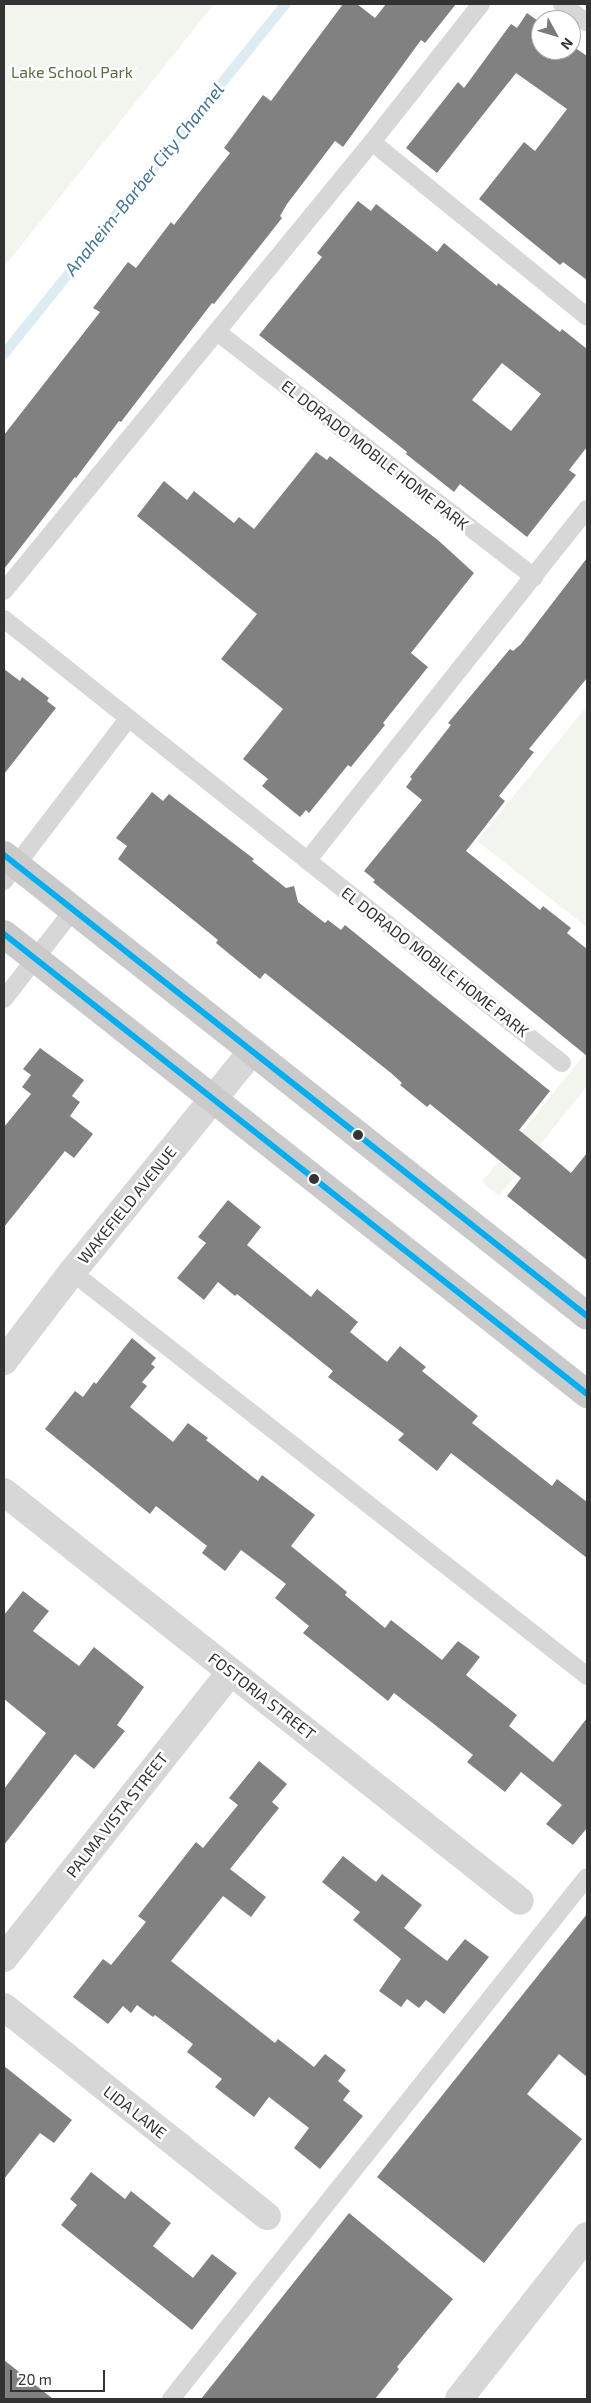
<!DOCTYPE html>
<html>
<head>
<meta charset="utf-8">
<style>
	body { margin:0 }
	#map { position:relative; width:591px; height:2403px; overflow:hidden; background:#fff; font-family:"Exo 2",sans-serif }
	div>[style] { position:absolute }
	.green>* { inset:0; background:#f1f5ed }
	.stream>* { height:10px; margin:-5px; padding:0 5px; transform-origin:5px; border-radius:5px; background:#ddebf3 }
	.building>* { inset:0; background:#818181 }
	.service>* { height:18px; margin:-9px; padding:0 9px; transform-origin:9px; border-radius:9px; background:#d7d7d7 }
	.minor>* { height:28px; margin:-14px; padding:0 14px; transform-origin:14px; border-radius:14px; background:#d7d7d7 }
	.primary>* { height:28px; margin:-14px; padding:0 14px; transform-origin:14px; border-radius:14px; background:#cacaca }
	.bus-1>* { height:6px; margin:-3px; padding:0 3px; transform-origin:3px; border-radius:3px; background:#00aff2 }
	.dots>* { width:14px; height:14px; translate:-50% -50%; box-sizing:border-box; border:2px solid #fff; border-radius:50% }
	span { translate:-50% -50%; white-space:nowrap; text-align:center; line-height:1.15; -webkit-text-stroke:5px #fff; paint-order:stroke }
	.park-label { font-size:16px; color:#56703f }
	.street-label { font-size:16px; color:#333 }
	.water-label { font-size:18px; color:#3f7597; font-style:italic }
	.frame { position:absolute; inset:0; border:5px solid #333; pointer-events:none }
	.north { position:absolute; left:531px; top:10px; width:50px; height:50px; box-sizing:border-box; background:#fff; border:1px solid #adadad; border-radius:50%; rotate:129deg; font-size:14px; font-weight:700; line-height:20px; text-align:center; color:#333 }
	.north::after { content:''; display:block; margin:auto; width:18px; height:22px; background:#7a7a7a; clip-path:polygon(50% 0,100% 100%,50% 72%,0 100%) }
	.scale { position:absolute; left:10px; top:2370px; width:95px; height:22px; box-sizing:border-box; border:2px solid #333; border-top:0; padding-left:6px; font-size:15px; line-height:18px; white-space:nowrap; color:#333; -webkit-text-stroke:4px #fff; paint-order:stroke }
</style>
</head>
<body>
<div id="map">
	<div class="green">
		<i style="clip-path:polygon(4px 4px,214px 4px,4px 267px)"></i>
		<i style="clip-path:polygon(587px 706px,587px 927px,477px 841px)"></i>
		<i style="clip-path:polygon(587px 1051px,587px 1086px,499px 1196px,482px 1182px)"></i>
	</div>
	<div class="stream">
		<i style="left:4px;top:354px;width:449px;rotate:-51.2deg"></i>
	</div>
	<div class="building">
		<i style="clip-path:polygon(343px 4px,357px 4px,375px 18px,386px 4px,456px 4px,425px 43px,421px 40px,343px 147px,335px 141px,287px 204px,280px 216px,282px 218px,214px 304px,212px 303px,121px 422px,119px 421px,76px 478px,75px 477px,4px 569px,4px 435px,100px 312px,93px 308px,128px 262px,136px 268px,171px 222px,174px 225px,230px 153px,224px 148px,263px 95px,271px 101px)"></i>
		<i style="clip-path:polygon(527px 13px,541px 23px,541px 50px,571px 50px,571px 45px,587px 56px,587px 280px,563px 262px,560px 265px,479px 199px,524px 142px,535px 151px,567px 109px,516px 73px,437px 173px,406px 148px,458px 82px,464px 88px,511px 24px,517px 28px)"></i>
		<i style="clip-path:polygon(evenodd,358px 201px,371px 211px,376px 204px,437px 252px,444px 243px,497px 286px,498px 283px,560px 332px,562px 329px,587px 349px,587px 447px,569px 470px,576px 475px,527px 537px,460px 484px,454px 492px,406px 454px,407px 452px,259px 335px,322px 257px,317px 253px,358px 201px,502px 363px,541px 394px,511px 431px,472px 400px,502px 363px)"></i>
		<i style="clip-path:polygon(316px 452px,327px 460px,330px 456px,439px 541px,474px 573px,411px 653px,428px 667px,383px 723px,385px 725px,351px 767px,348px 765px,309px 813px,306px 810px,300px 817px,262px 786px,268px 779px,243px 759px,283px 709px,221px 659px,257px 614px,137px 516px,164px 481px,187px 500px,194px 491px,234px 523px,239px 517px,254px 529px)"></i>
		<i style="clip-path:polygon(587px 558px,587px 678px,529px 749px,534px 752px,499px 796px,505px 801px,466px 851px,540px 910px,543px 906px,571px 928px,567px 933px,587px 949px,587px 1056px,373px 882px,375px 880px,364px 871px,422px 800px,406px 787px,412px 779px,410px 777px,451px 725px,448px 723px,510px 649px,513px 651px,521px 644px)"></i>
		<i style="clip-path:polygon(4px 669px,20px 681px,22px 677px,49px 698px,47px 701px,56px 708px,4px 774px)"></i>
		<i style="clip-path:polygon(152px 792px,163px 801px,169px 794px,254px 859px,252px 861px,286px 888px,294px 886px,298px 902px,325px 923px,328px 920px,341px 930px,345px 925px,550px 1091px,519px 1130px,571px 1173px,587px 1153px,587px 1260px,507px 1196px,521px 1178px,430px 1104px,427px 1107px,400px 1085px,402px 1083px,391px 1073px,265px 973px,260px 979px,216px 943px,218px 940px,118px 859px,127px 846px,116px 838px)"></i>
		<i style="clip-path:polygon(40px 1048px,84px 1080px,72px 1096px,80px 1102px,70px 1116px,93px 1134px,74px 1158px,65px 1151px,4px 1227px,4px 1127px,31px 1094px,22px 1087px,31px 1075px,23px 1069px)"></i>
		<i style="clip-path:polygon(228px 1200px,261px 1227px,247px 1245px,311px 1297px,317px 1289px,358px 1322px,350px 1332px,387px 1362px,400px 1346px,426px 1367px,422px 1371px,478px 1416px,472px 1423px,552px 1486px,557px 1479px,587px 1502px,587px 1558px,451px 1453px,437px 1471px,398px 1440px,404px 1434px,328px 1377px,333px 1371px,237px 1294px,235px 1296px,218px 1282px,204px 1300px,177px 1278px,206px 1243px,198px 1237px)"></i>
		<i style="clip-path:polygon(132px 1338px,156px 1358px,151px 1364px,155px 1367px,142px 1382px,147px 1386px,130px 1407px,173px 1442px,188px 1423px,208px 1438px,206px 1440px,258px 1481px,262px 1475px,315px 1515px,291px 1546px,347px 1592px,345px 1595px,385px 1628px,391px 1620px,442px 1660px,458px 1641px,480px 1657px,466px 1675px,517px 1715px,509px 1726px,553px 1762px,587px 1718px,587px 1828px,573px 1845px,546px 1824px,562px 1805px,521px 1772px,505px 1792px,467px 1762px,473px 1755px,430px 1721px,394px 1693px,388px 1701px,303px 1633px,309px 1626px,275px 1598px,286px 1584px,241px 1550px,225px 1571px,202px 1553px,207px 1546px,156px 1506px,150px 1514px,45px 1429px,75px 1391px,83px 1397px,94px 1382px,96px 1384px)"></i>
		<i style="clip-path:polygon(23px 1591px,49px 1611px,33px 1631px,79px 1666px,94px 1647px,144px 1687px,117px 1725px,125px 1731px,94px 1769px,75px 1754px,4px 1845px,4px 1789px,46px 1733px,4px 1699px,4px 1615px)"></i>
		<i style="clip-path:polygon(259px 1761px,287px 1784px,272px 1802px,279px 1808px,230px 1869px,266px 1897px,251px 1917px,223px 1896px,171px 1961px,275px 2043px,278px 2039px,314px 2067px,325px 2054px,346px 2070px,338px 2081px,350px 2091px,343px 2100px,363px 2116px,320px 2169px,294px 2148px,309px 2128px,269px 2097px,254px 2117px,215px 2087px,222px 2079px,187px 2052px,193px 2044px,155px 2015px,153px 2017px,137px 2005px,131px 2013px,123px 2006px,108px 2024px,73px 1997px,103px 1959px,111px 1965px,146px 1922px,138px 1916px,196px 1842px,203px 1848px,238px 1805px,229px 1798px)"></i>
		<i style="clip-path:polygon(343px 1856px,376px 1882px,382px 1874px,422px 1905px,404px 1928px,447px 1961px,465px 1939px,489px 1957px,444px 2014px,426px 2000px,419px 2008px,407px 1999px,401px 2007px,379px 1991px,401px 1959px,353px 1920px,360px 1912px,322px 1882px)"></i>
		<i style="clip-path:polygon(587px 1914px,587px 2077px,559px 2054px,527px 2094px,582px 2139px,484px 2263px,377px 2177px)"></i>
		<i style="clip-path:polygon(4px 2066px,72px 2120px,54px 2143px,40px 2133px,4px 2179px)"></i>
		<i style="clip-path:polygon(91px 2172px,125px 2199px,131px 2191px,171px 2223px,153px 2246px,193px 2278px,212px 2254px,237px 2273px,192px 2330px,61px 2225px,77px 2205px,70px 2199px)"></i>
		<i style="clip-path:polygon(349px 2213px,453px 2299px,397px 2367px,399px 2369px,375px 2399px,201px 2399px)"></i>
		<i style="clip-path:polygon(4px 2360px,53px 2399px,4px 2399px)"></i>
	</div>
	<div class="service">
		<i style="left:562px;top:4px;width:31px;rotate:37deg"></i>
		<i style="left:372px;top:142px;width:277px;rotate:39.1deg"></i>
		<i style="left:217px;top:332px;width:401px;rotate:37.7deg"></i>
		<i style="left:4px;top:591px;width:581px;rotate:-50.66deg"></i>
		<i style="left:372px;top:142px;width:176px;rotate:-51.7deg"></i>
		<i style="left:4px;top:619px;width:713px;rotate:38.51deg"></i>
		<i style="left:307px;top:861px;width:450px;rotate:-51.5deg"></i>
		<i style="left:4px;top:881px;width:204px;rotate:-52.6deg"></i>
		<i style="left:4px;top:999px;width:113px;rotate:-52.2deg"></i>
		<i style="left:72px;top:1272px;width:655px;rotate:38.11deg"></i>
		<i style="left:171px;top:2399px;width:667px;rotate:-51.45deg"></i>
	</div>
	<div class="minor">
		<i style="left:4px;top:1361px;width:112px;rotate:-52.6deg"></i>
		<i style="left:72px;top:1272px;width:285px;rotate:-50.8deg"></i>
		<i style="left:4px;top:1492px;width:658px;rotate:38.4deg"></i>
		<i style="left:4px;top:1958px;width:365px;rotate:-51.6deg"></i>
		<i style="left:4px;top:2007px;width:336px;rotate:38.5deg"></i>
		<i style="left:459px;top:2399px;width:207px;rotate:-51.9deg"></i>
	</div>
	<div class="primary">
		<i style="left:4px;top:855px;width:743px;rotate:38.33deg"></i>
		<i style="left:4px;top:934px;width:743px;rotate:38.27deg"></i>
	</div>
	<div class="bus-1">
		<i style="left:4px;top:855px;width:743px;rotate:38.33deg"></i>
		<i style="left:4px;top:934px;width:743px;rotate:38.27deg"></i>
	</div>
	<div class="dots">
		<i style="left:358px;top:1135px;background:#333"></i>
		<i style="left:314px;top:1179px;background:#333"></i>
	</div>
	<div class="park-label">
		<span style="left:72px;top:72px">Lake School Park</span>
	</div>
	<div class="street-label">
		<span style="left:375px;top:455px;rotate:38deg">EL DORADO MOBILE HOME PARK</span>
		<span style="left:435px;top:962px;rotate:38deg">EL DORADO MOBILE HOME PARK</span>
		<span style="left:127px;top:1205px;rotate:-51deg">WAKEFIELD AVENUE</span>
		<span style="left:262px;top:1696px;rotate:38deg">FOSTORIA STREET</span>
		<span style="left:117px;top:1815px;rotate:-52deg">PALMA VISTA STREET</span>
		<span style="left:135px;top:2112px;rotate:38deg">LIDA LANE</span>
	</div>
	<div class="water-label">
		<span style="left:144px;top:179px;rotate:-51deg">Anaheim-Barber City Channel</span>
	</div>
	<div class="frame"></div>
	<div class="north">N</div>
	<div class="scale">20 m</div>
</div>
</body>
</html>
